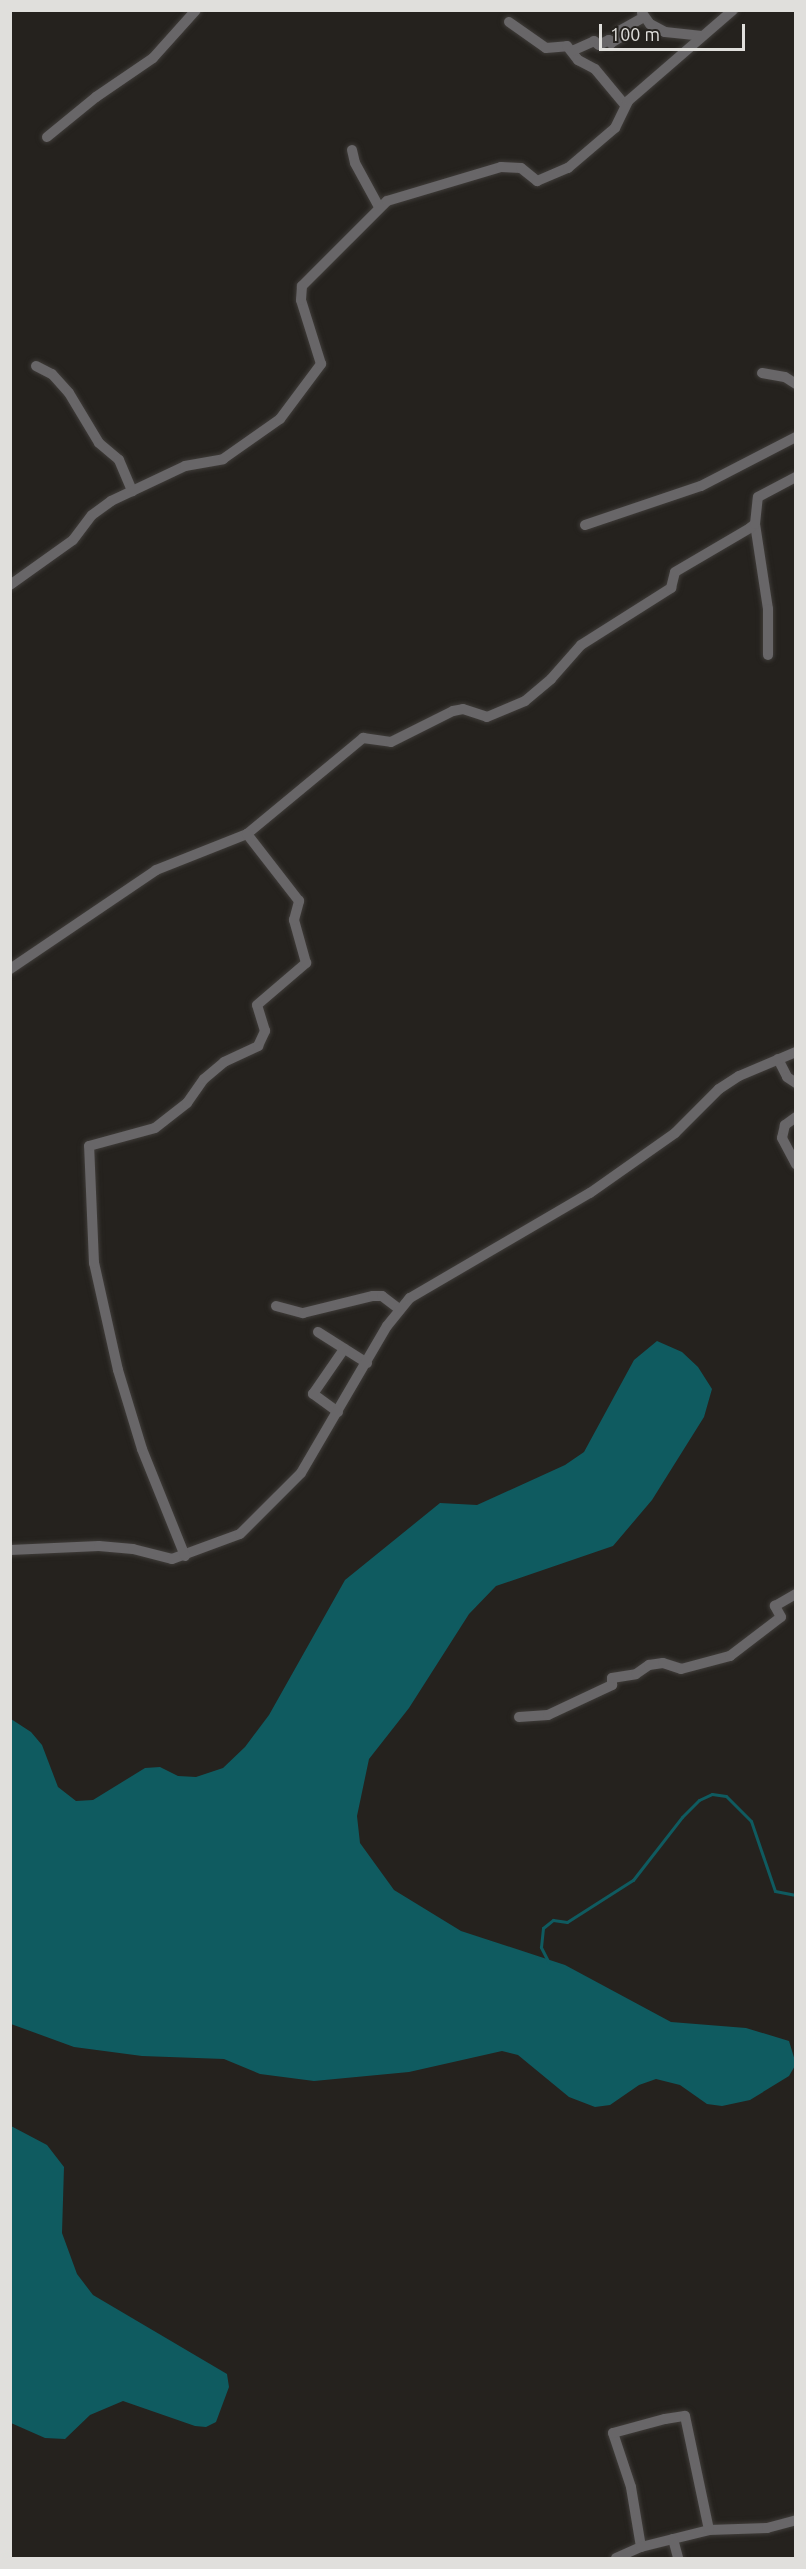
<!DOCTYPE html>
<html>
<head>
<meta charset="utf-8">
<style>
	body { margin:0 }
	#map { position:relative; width:806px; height:2569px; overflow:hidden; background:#25221e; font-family:Ubuntu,sans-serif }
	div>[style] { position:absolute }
	.water>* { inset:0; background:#0f5b60 }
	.stream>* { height:3px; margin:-1.5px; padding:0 1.5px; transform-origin:1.5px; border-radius:1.5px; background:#0f5b60 }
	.roads { filter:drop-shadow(0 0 2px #3f3c39) drop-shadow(0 0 2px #3f3c39) }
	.minor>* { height:10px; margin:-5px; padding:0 5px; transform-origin:5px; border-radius:5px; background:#686668 }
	span { translate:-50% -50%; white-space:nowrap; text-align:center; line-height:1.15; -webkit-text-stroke:6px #25221e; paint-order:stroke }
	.frame { position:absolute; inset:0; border:12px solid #e0dfdc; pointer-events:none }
	.scale { position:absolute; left:599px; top:24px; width:146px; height:27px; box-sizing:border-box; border:3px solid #e0dfdc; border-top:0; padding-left:8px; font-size:18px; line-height:21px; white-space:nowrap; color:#e0dfdc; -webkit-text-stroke:4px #25221e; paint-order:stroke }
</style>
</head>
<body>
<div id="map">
	<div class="water">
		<i style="clip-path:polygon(657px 1341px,682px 1352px,698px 1367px,712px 1389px,704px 1417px,652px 1500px,613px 1546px,496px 1586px,469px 1614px,409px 1708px,369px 1759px,357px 1816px,360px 1843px,394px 1890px,461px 1931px,565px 1965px,671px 2022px,746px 2028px,789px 2041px,796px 2064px,789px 2076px,750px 2100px,722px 2106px,707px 2104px,680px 2085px,656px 2079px,639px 2085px,610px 2105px,595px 2107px,569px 2097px,518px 2055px,502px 2051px,409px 2072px,314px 2081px,260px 2074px,224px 2059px,142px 2056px,74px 2047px,11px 2024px,11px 1719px,31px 1732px,42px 1745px,58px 1787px,76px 1801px,93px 1800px,145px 1768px,160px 1767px,178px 1776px,196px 1777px,223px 1768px,245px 1747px,269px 1715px,345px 1580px,440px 1503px,477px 1505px,565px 1465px,584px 1452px,634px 1360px)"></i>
		<i style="clip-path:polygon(11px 2126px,47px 2145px,64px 2167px,62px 2233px,77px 2274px,93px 2295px,227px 2374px,229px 2387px,216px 2422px,206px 2427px,195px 2426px,123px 2401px,90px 2415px,65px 2439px,45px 2438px,11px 2423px)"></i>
	</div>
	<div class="stream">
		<i style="left:549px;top:1963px;width:18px;rotate:-117deg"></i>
		<i style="left:541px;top:1947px;width:19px;rotate:-84deg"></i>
		<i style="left:543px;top:1928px;width:13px;rotate:-39deg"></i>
		<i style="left:553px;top:1920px;width:14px;rotate:8deg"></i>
		<i style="left:567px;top:1922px;width:78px;rotate:-32.5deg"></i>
		<i style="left:633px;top:1880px;width:80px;rotate:-52.1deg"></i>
		<i style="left:682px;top:1817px;width:24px;rotate:-45deg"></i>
		<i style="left:699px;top:1800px;width:14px;rotate:-25deg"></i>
		<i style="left:712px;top:1794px;width:14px;rotate:8deg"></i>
		<i style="left:726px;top:1796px;width:35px;rotate:45deg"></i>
		<i style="left:751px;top:1821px;width:74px;rotate:71.1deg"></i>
		<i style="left:775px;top:1891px;width:21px;rotate:11deg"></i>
	</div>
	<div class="roads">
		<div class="minor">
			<i style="left:642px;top:13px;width:14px;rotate:54deg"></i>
			<i style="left:650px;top:24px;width:17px;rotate:28deg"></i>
			<i style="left:665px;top:32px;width:37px;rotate:6deg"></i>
			<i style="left:509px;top:22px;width:45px;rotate:35.1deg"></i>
			<i style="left:546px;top:48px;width:21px;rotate:-5deg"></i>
			<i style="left:567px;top:46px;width:18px;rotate:52deg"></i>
			<i style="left:578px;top:60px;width:19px;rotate:28deg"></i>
			<i style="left:595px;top:69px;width:47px;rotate:50.2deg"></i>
			<i style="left:572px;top:51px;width:24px;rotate:-24deg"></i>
			<i style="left:594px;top:41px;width:6px;rotate:39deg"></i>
			<i style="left:599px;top:45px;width:11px;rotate:-27deg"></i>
			<i style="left:609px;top:40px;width:4px;rotate:56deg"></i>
			<i style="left:611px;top:43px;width:12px;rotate:-31deg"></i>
			<i style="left:621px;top:37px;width:6px;rotate:-108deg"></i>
			<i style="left:619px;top:31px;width:29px;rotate:-29deg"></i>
			<i style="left:47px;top:137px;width:63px;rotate:-39.2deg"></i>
			<i style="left:96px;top:97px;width:69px;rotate:-34.4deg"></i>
			<i style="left:153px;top:58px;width:64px;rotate:-48.1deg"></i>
			<i style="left:352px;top:150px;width:13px;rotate:77deg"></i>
			<i style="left:355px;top:163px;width:50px;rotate:61.4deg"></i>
			<i style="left:36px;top:366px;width:18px;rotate:27deg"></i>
			<i style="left:52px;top:374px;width:25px;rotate:48deg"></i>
			<i style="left:69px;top:393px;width:58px;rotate:59deg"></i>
			<i style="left:99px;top:443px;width:26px;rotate:40deg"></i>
			<i style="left:119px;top:460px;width:34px;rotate:67deg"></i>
			<i style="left:762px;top:373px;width:23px;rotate:10deg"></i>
			<i style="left:785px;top:377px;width:13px;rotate:32deg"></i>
			<i style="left:755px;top:524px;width:86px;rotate:81.3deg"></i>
			<i style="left:768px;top:609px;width:46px;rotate:90deg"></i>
			<i style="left:585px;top:525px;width:122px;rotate:-18.6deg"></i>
			<i style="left:701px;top:486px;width:107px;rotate:-27.3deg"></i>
			<i style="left:10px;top:585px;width:77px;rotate:-35.5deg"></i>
			<i style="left:73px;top:540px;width:31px;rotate:-53deg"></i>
			<i style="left:92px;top:515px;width:24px;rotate:-36deg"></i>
			<i style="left:111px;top:501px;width:82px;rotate:-25.3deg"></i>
			<i style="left:185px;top:466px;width:39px;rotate:-10deg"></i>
			<i style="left:223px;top:459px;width:70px;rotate:-35.1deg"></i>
			<i style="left:280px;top:419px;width:69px;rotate:-53.3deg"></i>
			<i style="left:321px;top:364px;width:67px;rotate:-107.4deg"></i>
			<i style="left:301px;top:300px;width:14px;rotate:-86deg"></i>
			<i style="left:302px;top:286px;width:120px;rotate:-45deg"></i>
			<i style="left:387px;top:201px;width:119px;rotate:-16.6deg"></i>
			<i style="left:501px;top:167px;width:20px;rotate:3deg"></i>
			<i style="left:521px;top:168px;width:21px;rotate:39deg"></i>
			<i style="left:537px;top:181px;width:34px;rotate:-23deg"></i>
			<i style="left:568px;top:168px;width:62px;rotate:-40.4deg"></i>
			<i style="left:615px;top:128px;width:30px;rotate:-64deg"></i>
			<i style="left:628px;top:101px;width:139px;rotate:-40.9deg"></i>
			<i style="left:10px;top:969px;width:176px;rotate:-34.1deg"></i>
			<i style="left:156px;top:870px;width:98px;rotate:-21.6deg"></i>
			<i style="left:247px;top:834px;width:151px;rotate:-39.6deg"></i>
			<i style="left:363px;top:738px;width:28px;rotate:8deg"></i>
			<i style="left:391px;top:742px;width:69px;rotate:-26.6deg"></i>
			<i style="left:453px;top:711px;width:10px;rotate:-11deg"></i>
			<i style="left:463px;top:709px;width:25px;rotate:18deg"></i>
			<i style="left:487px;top:717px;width:41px;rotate:-22.8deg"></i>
			<i style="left:525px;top:701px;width:34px;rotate:-40deg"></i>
			<i style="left:551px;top:679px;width:45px;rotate:-48.6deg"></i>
			<i style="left:581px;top:645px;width:107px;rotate:-32.3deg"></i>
			<i style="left:671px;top:588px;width:16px;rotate:-76deg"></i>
			<i style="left:675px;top:572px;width:87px;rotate:-30.4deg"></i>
			<i style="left:750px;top:528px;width:6px;rotate:-39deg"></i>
			<i style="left:755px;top:524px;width:27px;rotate:-84deg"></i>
			<i style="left:758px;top:497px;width:43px;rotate:-27.8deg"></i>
			<i style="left:778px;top:1059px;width:20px;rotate:63deg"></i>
			<i style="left:787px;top:1077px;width:11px;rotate:34deg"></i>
			<i style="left:796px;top:1117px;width:14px;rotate:144deg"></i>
			<i style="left:785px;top:1125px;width:13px;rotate:103deg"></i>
			<i style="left:782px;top:1138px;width:30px;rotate:62deg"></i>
			<i style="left:276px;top:1306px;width:28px;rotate:15deg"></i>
			<i style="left:303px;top:1313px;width:72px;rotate:-13.7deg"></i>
			<i style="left:373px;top:1296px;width:9px"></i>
			<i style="left:382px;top:1296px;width:21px;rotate:37deg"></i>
			<i style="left:318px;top:1332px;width:58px;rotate:32.3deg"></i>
			<i style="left:338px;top:1412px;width:31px;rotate:-144deg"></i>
			<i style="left:313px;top:1394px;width:55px;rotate:-55.4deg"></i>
			<i style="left:10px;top:1550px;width:89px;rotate:-2.6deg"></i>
			<i style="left:99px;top:1546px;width:34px;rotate:5deg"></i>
			<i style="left:133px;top:1549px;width:40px;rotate:14.4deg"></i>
			<i style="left:172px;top:1559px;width:72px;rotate:-20.2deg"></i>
			<i style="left:240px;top:1534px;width:86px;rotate:-45deg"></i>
			<i style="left:301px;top:1473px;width:170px;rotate:-59.7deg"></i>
			<i style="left:387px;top:1326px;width:36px;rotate:-51deg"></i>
			<i style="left:410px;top:1298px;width:208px;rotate:-30.3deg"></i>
			<i style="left:590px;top:1193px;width:104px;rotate:-35.2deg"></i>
			<i style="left:675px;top:1133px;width:62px;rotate:-45deg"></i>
			<i style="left:719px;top:1089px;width:24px;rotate:-33deg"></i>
			<i style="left:739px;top:1076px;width:62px;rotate:-22.8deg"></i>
			<i style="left:185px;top:1556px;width:115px;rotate:-111.9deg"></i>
			<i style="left:142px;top:1449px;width:83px;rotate:-106.9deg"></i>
			<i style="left:118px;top:1370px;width:110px;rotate:-102.6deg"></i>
			<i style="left:94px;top:1263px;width:117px;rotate:-92.4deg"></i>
			<i style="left:89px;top:1146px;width:68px;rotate:-15.3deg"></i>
			<i style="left:155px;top:1128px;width:41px;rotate:-38deg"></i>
			<i style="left:187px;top:1103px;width:29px;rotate:-55deg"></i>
			<i style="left:204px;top:1079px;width:26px;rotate:-40deg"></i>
			<i style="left:224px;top:1062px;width:38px;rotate:-25deg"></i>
			<i style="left:258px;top:1046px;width:17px;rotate:-65deg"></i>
			<i style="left:265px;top:1031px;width:27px;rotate:-107deg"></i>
			<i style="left:257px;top:1005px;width:65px;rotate:-40.6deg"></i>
			<i style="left:306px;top:963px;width:45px;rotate:-105.6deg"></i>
			<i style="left:294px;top:920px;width:20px;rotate:-75deg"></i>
			<i style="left:299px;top:901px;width:85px;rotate:-127.8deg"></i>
			<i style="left:519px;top:1717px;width:29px;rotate:-4deg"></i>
			<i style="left:548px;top:1715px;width:71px;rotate:-25.1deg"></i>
			<i style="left:612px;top:1685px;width:7px;rotate:-90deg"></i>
			<i style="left:612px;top:1678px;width:24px;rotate:-9deg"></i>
			<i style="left:636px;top:1674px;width:16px;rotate:-35deg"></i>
			<i style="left:649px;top:1665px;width:14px;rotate:-8deg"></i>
			<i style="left:663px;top:1663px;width:19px;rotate:18deg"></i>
			<i style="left:681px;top:1669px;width:51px;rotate:-14.9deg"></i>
			<i style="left:730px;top:1656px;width:64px;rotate:-37.4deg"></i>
			<i style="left:781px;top:1617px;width:13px;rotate:-119deg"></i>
			<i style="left:775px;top:1606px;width:24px;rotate:-30deg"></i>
			<i style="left:673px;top:2539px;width:37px;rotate:-14deg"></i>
			<i style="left:709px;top:2530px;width:58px;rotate:-2deg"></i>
			<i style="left:767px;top:2528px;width:30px;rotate:-15deg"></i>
			<i style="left:641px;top:2547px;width:61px;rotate:-99.5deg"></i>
			<i style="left:631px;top:2487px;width:57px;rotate:-108.4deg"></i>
			<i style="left:613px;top:2433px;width:54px;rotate:-15.1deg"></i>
			<i style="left:665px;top:2419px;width:20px;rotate:-9deg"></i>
			<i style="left:685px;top:2416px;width:116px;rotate:78.1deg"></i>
			<i style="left:616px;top:2558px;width:27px;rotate:-24deg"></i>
			<i style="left:641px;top:2547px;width:33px;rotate:-14deg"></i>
			<i style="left:673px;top:2539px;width:20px;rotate:75deg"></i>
		</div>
	</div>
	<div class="frame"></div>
	<div class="scale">100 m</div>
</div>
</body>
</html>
